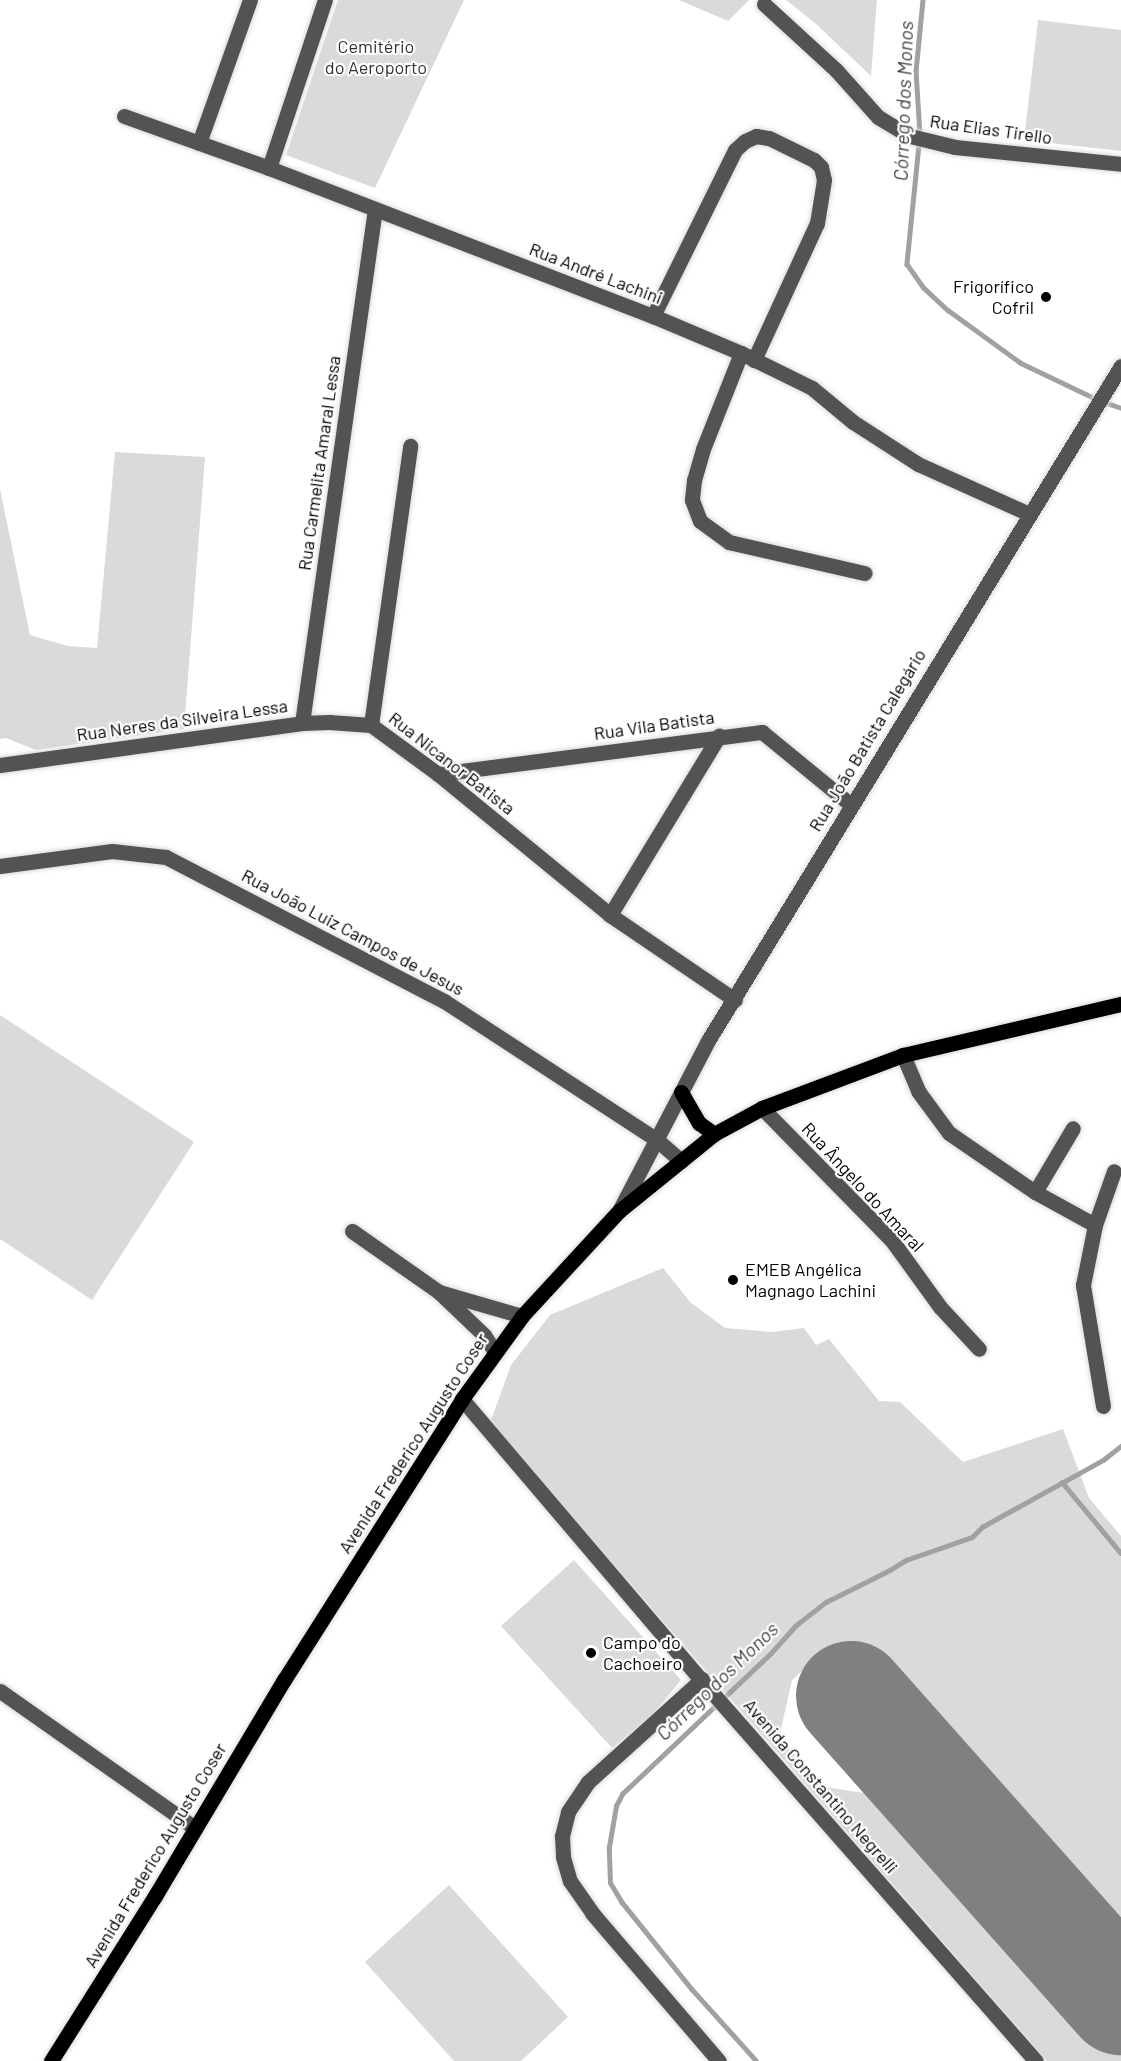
<!DOCTYPE html>
<html>
<head>
<meta charset="utf-8">
<style>
	body { margin:0 }
	#map { position:relative; width:1121px; height:2061px; overflow:hidden; background:#fff; font-family:Barlow,sans-serif }
	div>[style] { position:absolute }
	.green>* { inset:0; background:#dadada }
	.stream>* { height:4.5px; margin:-2.25px; padding:0 2.25px; transform-origin:2.25px; border-radius:2.25px; background:#a1a1a1 }
	.runway>* { height:110px; margin:-55px; padding:0 55px; transform-origin:55px; border-radius:55px; background:#808080 }
	.roads { filter:drop-shadow(0 0 2px #dbdbdb) drop-shadow(0 0 2px #dbdbdb) }
	.minor>* { height:15px; margin:-7.5px; padding:0 7.5px; transform-origin:7.5px; border-radius:7.5px; background:#535353 }
	.major>* { height:15px; margin:-7.5px; padding:0 7.5px; transform-origin:7.5px; border-radius:7.5px; background:#000 }
	.dots>* { width:16px; height:16px; translate:-50% -50%; box-sizing:border-box; border:3px solid #fff; border-radius:50% }
	span { translate:-50% -50%; white-space:nowrap; text-align:center; line-height:1.15; -webkit-text-stroke:4.5px #fff; paint-order:stroke }
	.park-label { font-size:18px; color:#313131 }
	.street-label { font-size:18px; color:#000 }
	.poi-label { font-size:18px; color:#000 }
	.right { translate:-100% -50%; text-align:right }
	.left { translate:0 -50%; text-align:left }
	.water-label { font-size:20px; color:#424242; font-style:italic }
</style>
</head>
<body>
<div id="map">
	<div class="green">
		<i style="clip-path:polygon(338px 0,464px 0,375px 188px,286px 155px)"></i>
		<i style="clip-path:polygon(679px 0,749px 0,728px 21px)"></i>
		<i style="clip-path:polygon(786px 0,877px 0,871px 76px,816px 24px)"></i>
		<i style="clip-path:polygon(1038px 20px,1121px 30px,1121px 151px,1024px 140px)"></i>
		<i style="clip-path:polygon(115px 452px,205px 457px,184px 729px,36px 750px,6px 738px,0 739px,0 489px,30px 635px,68px 646px,97px 648px)"></i>
		<i style="clip-path:polygon(0 1015px,194px 1142px,92px 1300px,0 1239px)"></i>
		<i style="clip-path:polygon(663px 1268px,690px 1302px,725px 1328px,772px 1332px,804px 1328px,816px 1345px,829px 1339px,879px 1401px,900px 1402px,963px 1462px,1063px 1429px,1089px 1498px,1121px 1536px,1121px 1945px,855px 1642px,831px 1645px,792px 1680px,779px 1738px,826px 1787px,894px 1798px,1121px 2054px,1121px 2061px,1047px 2061px,490px 1423px,511px 1365px,550px 1315px)"></i>
		<i style="clip-path:polygon(574px 1560px,681px 1680px,652px 1715px,612px 1748px,501px 1626px)"></i>
		<i style="clip-path:polygon(449px 1885px,568px 2017px,521px 2061px,454px 2061px,365px 1962px)"></i>
	</div>
	<div class="stream">
		<i style="left:923px;top:0;width:71px;rotate:95.6deg"></i>
		<i style="left:916px;top:71px;width:64px;rotate:86.4deg"></i>
		<i style="left:920px;top:135px;width:130px;rotate:95.8deg"></i>
		<i style="left:907px;top:264px;width:29px;rotate:55deg"></i>
		<i style="left:924px;top:288px;width:33px;rotate:43deg"></i>
		<i style="left:948px;top:310px;width:90px;rotate:36deg"></i>
		<i style="left:1021px;top:363px;width:83px;rotate:25.6deg"></i>
		<i style="left:1104px;top:402px;width:18px;rotate:19deg"></i>
		<i style="left:1062px;top:1482px;width:92px;rotate:50.3deg"></i>
		<i style="left:756px;top:2061px;width:96px;rotate:-132deg"></i>
		<i style="left:692px;top:1990px;width:112px;rotate:-128.8deg"></i>
		<i style="left:622px;top:1903px;width:23px;rotate:-121deg"></i>
		<i style="left:610px;top:1883px;width:36px;rotate:-92deg"></i>
		<i style="left:609px;top:1847px;width:42px;rotate:-80.3deg"></i>
		<i style="left:616px;top:1806px;width:13px;rotate:-63deg"></i>
		<i style="left:622px;top:1794px;width:205px;rotate:-43.4deg"></i>
		<i style="left:771px;top:1653px;width:36px;rotate:-48deg"></i>
		<i style="left:795px;top:1626px;width:39px;rotate:-38deg"></i>
		<i style="left:826px;top:1602px;width:72px;rotate:-26.6deg"></i>
		<i style="left:890px;top:1570px;width:19px;rotate:-32deg"></i>
		<i style="left:906px;top:1560px;width:70px;rotate:-19.2deg"></i>
		<i style="left:972px;top:1537px;width:14px;rotate:-45deg"></i>
		<i style="left:982px;top:1527px;width:138px;rotate:-29deg"></i>
		<i style="left:1103px;top:1460px;width:23px;rotate:-38deg"></i>
	</div>
	<div class="runway">
		<i style="left:851px;top:1696px;width:407px;rotate:48.4deg"></i>
	</div>
	<div class="roads">
		<div class="minor">
			<i style="left:764px;top:4px;width:98px;rotate:42.5deg"></i>
			<i style="left:836px;top:70px;width:63px;rotate:48.2deg"></i>
			<i style="left:878px;top:117px;width:37px;rotate:31deg"></i>
			<i style="left:910px;top:136px;width:46px;rotate:13.7deg"></i>
			<i style="left:955px;top:147px;width:167px;rotate:5.8deg"></i>
			<i style="left:124px;top:116px;width:154px;rotate:19.7deg"></i>
			<i style="left:269px;top:168px;width:412px;rotate:21.1deg"></i>
			<i style="left:653px;top:316px;width:95px;rotate:22.8deg"></i>
			<i style="left:741px;top:353px;width:79px;rotate:26.2deg"></i>
			<i style="left:812px;top:388px;width:53px;rotate:39.7deg"></i>
			<i style="left:853px;top:422px;width:77px;rotate:32.9deg"></i>
			<i style="left:918px;top:464px;width:122px;rotate:24.2deg"></i>
			<i style="left:199px;top:143px;width:152px;rotate:-70.4deg"></i>
			<i style="left:269px;top:168px;width:177px;rotate:-71.6deg"></i>
			<i style="left:653px;top:316px;width:185px;rotate:-63.7deg"></i>
			<i style="left:735px;top:150px;width:13px;rotate:-42deg"></i>
			<i style="left:745px;top:141px;width:12px;rotate:-24deg"></i>
			<i style="left:756px;top:136px;width:13px;rotate:9deg"></i>
			<i style="left:769px;top:138px;width:50px;rotate:26.1deg"></i>
			<i style="left:814px;top:160px;width:10px;rotate:45deg"></i>
			<i style="left:821px;top:167px;width:13px;rotate:77deg"></i>
			<i style="left:824px;top:180px;width:44px;rotate:99.2deg"></i>
			<i style="left:817px;top:223px;width:151px;rotate:114.7deg"></i>
			<i style="left:741px;top:353px;width:103px;rotate:111.6deg"></i>
			<i style="left:703px;top:449px;width:32px;rotate:106deg"></i>
			<i style="left:694px;top:480px;width:20px;rotate:96deg"></i>
			<i style="left:692px;top:500px;width:22px;rotate:69deg"></i>
			<i style="left:700px;top:521px;width:36px;rotate:36deg"></i>
			<i style="left:729px;top:542px;width:139px;rotate:12.9deg"></i>
			<i style="left:302px;top:723px;width:519px;rotate:-81.92deg"></i>
			<i style="left:371px;top:725px;width:282px;rotate:-82deg"></i>
			<i style="left:0;top:765px;width:305px;rotate:-7.9deg"></i>
			<i style="left:302px;top:723px;width:27px;rotate:-2deg"></i>
			<i style="left:329px;top:722px;width:42px;rotate:4.1deg"></i>
			<i style="left:371px;top:725px;width:83px;rotate:36.2deg"></i>
			<i style="left:438px;top:774px;width:222px;rotate:39.3deg"></i>
			<i style="left:610px;top:915px;width:151px;rotate:34.2deg"></i>
			<i style="left:438px;top:774px;width:327px;rotate:-7.4deg"></i>
			<i style="left:762px;top:732px;width:114px;rotate:39.3deg"></i>
			<i style="left:0;top:866px;width:113px;rotate:-7.6deg"></i>
			<i style="left:112px;top:851px;width:54px;rotate:6.3deg"></i>
			<i style="left:166px;top:857px;width:313px;rotate:27.4deg"></i>
			<i style="left:444px;top:1001px;width:254px;rotate:33.1deg"></i>
			<i style="left:657px;top:1140px;width:32px;rotate:41deg"></i>
			<i style="left:610px;top:915px;width:210px;rotate:-58.7deg"></i>
			<i style="left:903px;top:1055px;width:39px;rotate:67deg"></i>
			<i style="left:918px;top:1091px;width:52px;rotate:53.6deg"></i>
			<i style="left:949px;top:1133px;width:104px;rotate:34.5deg"></i>
			<i style="left:1035px;top:1192px;width:68px;rotate:28.8deg"></i>
			<i style="left:762px;top:1108px;width:187px;rotate:45.6deg"></i>
			<i style="left:893px;top:1242px;width:80px;rotate:54.1deg"></i>
			<i style="left:940px;top:1307px;width:57px;rotate:47.1deg"></i>
			<i style="left:1035px;top:1192px;width:74px;rotate:-59.3deg"></i>
			<i style="left:619px;top:1211px;width:194px;rotate:-62.4deg"></i>
			<i style="left:709px;top:1039px;width:789px;rotate:-58.53deg"></i>
			<i style="left:352px;top:1231px;width:106px;rotate:35deg"></i>
			<i style="left:439px;top:1292px;width:62px;rotate:43.7deg"></i>
			<i style="left:484px;top:1335px;width:20px;rotate:57deg"></i>
			<i style="left:439px;top:1292px;width:86px;rotate:16.1deg"></i>
			<i style="left:462px;top:1399px;width:381px;rotate:49.6deg"></i>
			<i style="left:709px;top:1689px;width:495px;rotate:48.7deg"></i>
			<i style="left:1103px;top:1406px;width:123px;rotate:-99.4deg"></i>
			<i style="left:1083px;top:1285px;width:61px;rotate:-78.7deg"></i>
			<i style="left:1095px;top:1225px;width:57px;rotate:-70.6deg"></i>
			<i style="left:702px;top:1679px;width:154px;rotate:137.9deg"></i>
			<i style="left:588px;top:1782px;width:36px;rotate:124deg"></i>
			<i style="left:568px;top:1812px;width:25px;rotate:104deg"></i>
			<i style="left:562px;top:1836px;width:21px;rotate:87deg"></i>
			<i style="left:563px;top:1857px;width:25px;rotate:74deg"></i>
			<i style="left:570px;top:1881px;width:39px;rotate:55deg"></i>
			<i style="left:592px;top:1913px;width:195px;rotate:49.4deg"></i>
			<i style="left:0;top:1691px;width:238px;rotate:35.1deg"></i>
		</div>
		<div class="major">
			<i style="left:681px;top:1092px;width:36px;rotate:60deg"></i>
			<i style="left:699px;top:1123px;width:19px;rotate:36deg"></i>
			<i style="left:51px;top:2061px;width:195px;rotate:-57.8deg"></i>
			<i style="left:155px;top:1896px;width:252px;rotate:-59.2deg"></i>
			<i style="left:284px;top:1680px;width:333px;rotate:-57.6deg"></i>
			<i style="left:462px;top:1399px;width:102px;rotate:-54.1deg"></i>
			<i style="left:522px;top:1316px;width:143px;rotate:-47.3deg"></i>
			<i style="left:619px;top:1211px;width:122px;rotate:-39deg"></i>
			<i style="left:714px;top:1134px;width:55px;rotate:-28.4deg"></i>
			<i style="left:762px;top:1108px;width:151px;rotate:-20.6deg"></i>
			<i style="left:903px;top:1055px;width:224px;rotate:-13.2deg"></i>
		</div>
	</div>
	<div class="dots">
		<i style="left:1046px;top:297px;background:#000"></i>
		<i style="left:733px;top:1280px;background:#000"></i>
		<i style="left:591px;top:1653px;background:#000"></i>
	</div>
	<div class="park-label">
		<span style="left:376px;top:57px">Cemitério<br>do Aeroporto</span>
	</div>
	<div class="street-label">
		<span style="left:991px;top:129px;rotate:8deg">Rua Elias Tirello</span>
		<span style="left:596px;top:273px;rotate:21deg">Rua André Lachini</span>
		<span style="left:319px;top:463px;rotate:-82deg">Rua Carmelita Amaral Lessa</span>
		<span style="left:182px;top:720px;rotate:-8deg">Rua Neres da Silveira Lessa</span>
		<span style="left:654px;top:725px;rotate:-8deg">Rua Vila Batista</span>
		<span style="left:867px;top:740px;rotate:-59deg">Rua João Batista Calegário</span>
		<span style="left:452px;top:763px;rotate:38deg">Rua Nicanor Batista</span>
		<span style="left:353px;top:932px;rotate:28deg">Rua João Luiz Campos de Jesus</span>
		<span style="left:863px;top:1187px;rotate:47deg">Rua Ângelo do Amaral</span>
		<span style="left:413px;top:1443px;rotate:-57deg">Avenida Frederico Augusto Coser</span>
		<span style="left:821px;top:1786px;rotate:49deg">Avenida Constantino Negrelli</span>
		<span style="left:155px;top:1855px;rotate:-59deg">Avenida Frederico Augusto Coser</span>
	</div>
	<div class="poi-label">
		<span class="right" style="left:1034px;top:297px">Frigorífico<br>Cofril</span>
		<span class="left" style="left:745px;top:1280px">EMEB Angélica<br>Magnago Lachini</span>
		<span class="left" style="left:603px;top:1653px">Campo do<br>Cachoeiro</span>
	</div>
	<div class="water-label">
		<span style="left:903px;top:101px;rotate:-88deg">Córrego dos Monos</span>
		<span style="left:717px;top:1681px;rotate:-44deg">Córrego dos Monos</span>
	</div>
</div>
</body>
</html>
